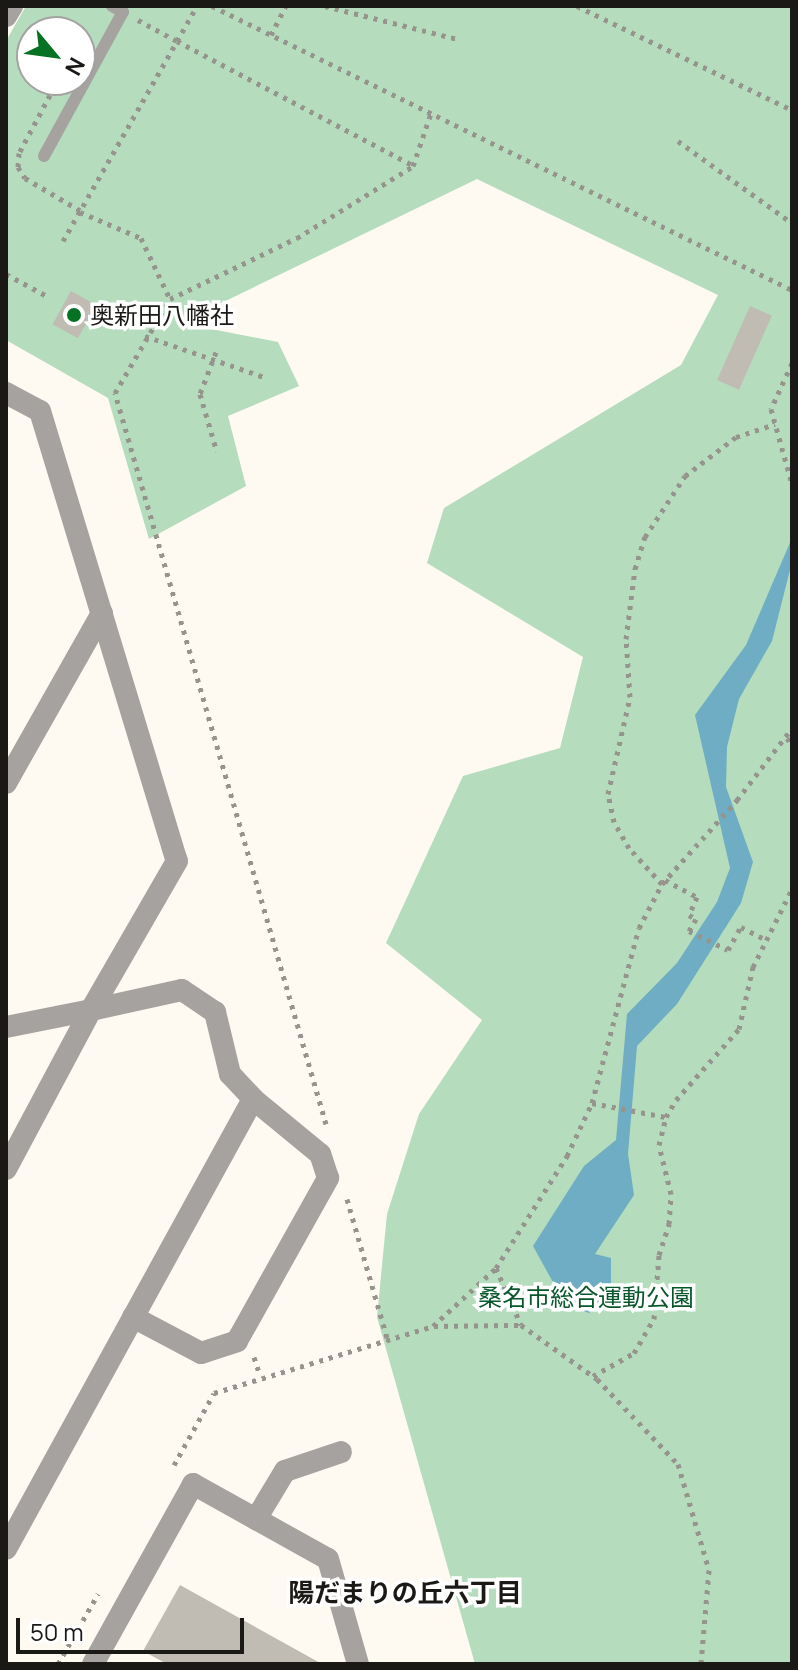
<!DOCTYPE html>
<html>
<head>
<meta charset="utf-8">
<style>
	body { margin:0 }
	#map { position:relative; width:798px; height:1670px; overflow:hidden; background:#fef9f1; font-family:Manrope,"Noto Sans JP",sans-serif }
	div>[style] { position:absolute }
	.green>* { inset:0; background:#b4dcbd }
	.water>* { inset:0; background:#6eadc3 }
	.building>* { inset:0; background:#c0bcb3; transform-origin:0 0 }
	.path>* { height:5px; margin-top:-2.5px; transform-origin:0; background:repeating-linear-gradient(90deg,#97948e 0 4px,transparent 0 10px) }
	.service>* { height:12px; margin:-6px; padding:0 6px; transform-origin:6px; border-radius:6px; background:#a5a29f }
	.minor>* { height:22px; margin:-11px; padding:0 11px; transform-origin:11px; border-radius:11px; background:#a5a29f }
	.dots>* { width:22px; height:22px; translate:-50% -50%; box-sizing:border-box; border:4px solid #fff; border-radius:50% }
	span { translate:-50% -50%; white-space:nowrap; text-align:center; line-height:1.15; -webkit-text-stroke:7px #fff; paint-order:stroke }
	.poi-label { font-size:24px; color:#1b1916 }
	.left { translate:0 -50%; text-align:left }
	.park-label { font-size:24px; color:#08572b }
	.neighbourhood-label { font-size:26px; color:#1b1916; font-weight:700 }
	.frame { position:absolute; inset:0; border:8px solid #1b1916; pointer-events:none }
	.north { position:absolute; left:16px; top:16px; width:80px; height:80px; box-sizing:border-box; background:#fff; border:2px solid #a4a3a2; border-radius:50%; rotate:119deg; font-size:22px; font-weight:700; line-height:32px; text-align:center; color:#1b1916 }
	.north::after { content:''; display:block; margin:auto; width:28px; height:36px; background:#057123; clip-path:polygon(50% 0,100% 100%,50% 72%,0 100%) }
	.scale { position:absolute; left:16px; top:1618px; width:228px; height:36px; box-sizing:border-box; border:4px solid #1b1916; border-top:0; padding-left:10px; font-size:24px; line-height:28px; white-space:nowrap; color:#1b1916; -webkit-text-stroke:6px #fff; paint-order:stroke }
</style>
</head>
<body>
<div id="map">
	<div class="green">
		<i style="clip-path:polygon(evenodd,26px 6px,792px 6px,792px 1664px,475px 1664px,377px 1317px,387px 1214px,419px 1114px,482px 1020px,386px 943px,463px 776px,560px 748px,583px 657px,427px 563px,444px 508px,681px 365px,718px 295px,477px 179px,180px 323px,278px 342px,299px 386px,228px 416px,246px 486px,149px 539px,108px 398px,6px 340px,6px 41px,26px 6px,32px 32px,80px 32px,80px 80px,32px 80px,32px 32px)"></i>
	</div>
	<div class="water">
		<i style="clip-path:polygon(792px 538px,792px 562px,772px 641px,739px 699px,727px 747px,726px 787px,753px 862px,741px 903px,677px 1004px,637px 1046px,628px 1154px,634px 1195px,595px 1254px,611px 1258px,611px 1293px,589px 1313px,565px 1304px,533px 1246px,584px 1166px,616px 1140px,627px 1014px,677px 963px,717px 902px,730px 868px,695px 715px,746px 645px)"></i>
	</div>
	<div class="building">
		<i style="left:71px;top:291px;width:29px;height:38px;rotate:29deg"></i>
		<i style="left:750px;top:306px;width:24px;height:81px;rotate:24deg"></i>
		<i style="clip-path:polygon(180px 1585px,322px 1664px,167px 1664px,143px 1651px)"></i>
	</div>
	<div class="path">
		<i style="left:212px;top:6px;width:646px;rotate:26.09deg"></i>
		<i style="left:325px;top:6px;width:136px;rotate:14deg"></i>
		<i style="left:577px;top:6px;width:239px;rotate:25.8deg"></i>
		<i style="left:138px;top:20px;width:44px;rotate:28.3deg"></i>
		<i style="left:177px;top:41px;width:40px;rotate:-60.3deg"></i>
		<i style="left:271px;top:35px;width:33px;rotate:-63deg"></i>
		<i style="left:50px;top:95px;width:66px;rotate:118.1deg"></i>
		<i style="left:19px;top:153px;width:14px;rotate:94deg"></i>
		<i style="left:18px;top:167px;width:13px;rotate:58deg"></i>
		<i style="left:25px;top:178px;width:65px;rotate:30.5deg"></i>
		<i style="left:678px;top:141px;width:140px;rotate:35.7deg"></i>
		<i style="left:80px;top:212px;width:66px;rotate:23.1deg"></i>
		<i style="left:141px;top:238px;width:68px;rotate:64.6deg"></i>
		<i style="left:63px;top:241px;width:230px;rotate:-60.3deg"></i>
		<i style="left:177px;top:41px;width:266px;rotate:27.8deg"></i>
		<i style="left:6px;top:274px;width:47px;rotate:28.2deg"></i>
		<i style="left:145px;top:336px;width:126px;rotate:19deg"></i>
		<i style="left:216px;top:352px;width:45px;rotate:110.9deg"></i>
		<i style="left:200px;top:394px;width:60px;rotate:73.7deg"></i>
		<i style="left:792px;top:363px;width:51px;rotate:114.5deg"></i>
		<i style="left:771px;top:409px;width:78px;rotate:74.4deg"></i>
		<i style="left:787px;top:738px;width:9px;rotate:54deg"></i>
		<i style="left:665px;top:880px;width:36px;rotate:28deg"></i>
		<i style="left:697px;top:897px;width:20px;rotate:114deg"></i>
		<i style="left:689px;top:915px;width:8px;rotate:30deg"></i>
		<i style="left:696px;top:919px;width:14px;rotate:120deg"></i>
		<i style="left:689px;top:931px;width:43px;rotate:26deg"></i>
		<i style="left:728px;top:950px;width:26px;rotate:-61deg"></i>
		<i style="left:741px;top:927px;width:27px;rotate:27deg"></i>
		<i style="left:662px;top:884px;width:49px;rotate:-132.5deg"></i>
		<i style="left:629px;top:848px;width:30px;rotate:-120deg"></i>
		<i style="left:614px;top:822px;width:29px;rotate:-102deg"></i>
		<i style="left:608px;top:794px;width:99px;rotate:-77.2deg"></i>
		<i style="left:630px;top:697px;width:58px;rotate:-93.9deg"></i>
		<i style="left:626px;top:639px;width:71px;rotate:-82.7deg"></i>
		<i style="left:635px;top:569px;width:34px;rotate:-73deg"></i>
		<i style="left:645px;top:537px;width:73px;rotate:-56.7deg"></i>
		<i style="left:685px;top:476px;width:64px;rotate:-37.4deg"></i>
		<i style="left:736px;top:437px;width:41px;rotate:-18.4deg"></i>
		<i style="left:592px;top:1103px;width:75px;rotate:10.7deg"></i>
		<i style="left:326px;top:1124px;width:761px;rotate:-106.1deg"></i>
		<i style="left:115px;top:393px;width:109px;rotate:-59.7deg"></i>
		<i style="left:170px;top:299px;width:141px;rotate:-25.7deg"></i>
		<i style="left:297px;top:238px;width:137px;rotate:-31.8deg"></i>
		<i style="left:413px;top:166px;width:56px;rotate:-71.2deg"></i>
		<i style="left:347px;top:1199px;width:148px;rotate:73.9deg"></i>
		<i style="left:496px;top:1268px;width:62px;rotate:66.3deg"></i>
		<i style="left:521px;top:1325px;width:93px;rotate:35.4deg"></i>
		<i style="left:597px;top:1379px;width:117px;rotate:46.4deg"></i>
		<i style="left:678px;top:1464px;width:110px;rotate:73.7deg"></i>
		<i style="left:709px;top:1570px;width:94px;rotate:94.9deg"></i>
		<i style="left:434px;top:1326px;width:87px;rotate:-0.7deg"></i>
		<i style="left:254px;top:1357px;width:19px;rotate:72deg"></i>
		<i style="left:593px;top:1376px;width:47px;rotate:-29.3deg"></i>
		<i style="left:634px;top:1353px;width:39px;rotate:-60deg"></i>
		<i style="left:654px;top:1319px;width:64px;rotate:-85.5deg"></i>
		<i style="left:659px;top:1255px;width:33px;rotate:-72deg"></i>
		<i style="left:669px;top:1224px;width:30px;rotate:-86deg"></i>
		<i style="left:671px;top:1194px;width:50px;rotate:-103.8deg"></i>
		<i style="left:659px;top:1145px;width:29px;rotate:-76deg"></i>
		<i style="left:666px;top:1117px;width:20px;rotate:-60deg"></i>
		<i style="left:676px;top:1100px;width:95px;rotate:-48.4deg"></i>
		<i style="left:739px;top:1029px;width:64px;rotate:-77.3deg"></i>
		<i style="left:753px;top:967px;width:87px;rotate:-63.4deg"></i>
		<i style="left:174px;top:1465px;width:82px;rotate:-60.9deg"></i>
		<i style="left:214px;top:1393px;width:229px;rotate:-17deg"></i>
		<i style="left:433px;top:1326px;width:86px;rotate:-42.6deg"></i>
		<i style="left:496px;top:1268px;width:133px;rotate:-57.6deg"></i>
		<i style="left:567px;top:1156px;width:59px;rotate:-64.7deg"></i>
		<i style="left:592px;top:1103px;width:181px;rotate:-75deg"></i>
		<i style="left:639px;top:928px;width:50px;rotate:-62.4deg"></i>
		<i style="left:662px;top:884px;width:113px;rotate:-48.2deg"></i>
		<i style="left:737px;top:800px;width:91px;rotate:-52.6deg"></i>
		<i style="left:58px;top:1664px;width:81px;rotate:-60.3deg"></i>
	</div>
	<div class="service">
		<i style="left:44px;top:156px;width:164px;rotate:-61.3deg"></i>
		<i style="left:123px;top:12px;width:13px;rotate:-151deg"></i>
	</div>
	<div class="minor">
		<i style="left:6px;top:16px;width:12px;rotate:-59deg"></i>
		<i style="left:6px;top:393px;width:38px;rotate:28deg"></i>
		<i style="left:40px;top:411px;width:470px;rotate:73.1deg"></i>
		<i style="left:177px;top:861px;width:172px;rotate:120deg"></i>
		<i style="left:91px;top:1010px;width:93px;rotate:-12.4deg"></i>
		<i style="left:182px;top:990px;width:40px;rotate:34deg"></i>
		<i style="left:215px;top:1012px;width:64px;rotate:76.4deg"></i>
		<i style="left:230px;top:1074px;width:34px;rotate:47deg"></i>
		<i style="left:253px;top:1099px;width:513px;rotate:118.76deg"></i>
		<i style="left:6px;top:783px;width:195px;rotate:-60.5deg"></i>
		<i style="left:6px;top:1027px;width:87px;rotate:-11.3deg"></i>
		<i style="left:6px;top:1169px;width:180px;rotate:-61.9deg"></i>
		<i style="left:133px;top:1317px;width:77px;rotate:27.9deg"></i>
		<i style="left:201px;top:1353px;width:38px;rotate:-18deg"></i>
		<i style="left:237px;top:1341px;width:187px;rotate:-60.8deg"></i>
		<i style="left:328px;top:1178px;width:25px;rotate:-108deg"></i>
		<i style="left:320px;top:1154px;width:87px;rotate:-140.6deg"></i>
		<i style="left:256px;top:1519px;width:56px;rotate:-58.9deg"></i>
		<i style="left:285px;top:1471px;width:59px;rotate:-18.7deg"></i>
		<i style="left:93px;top:1664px;width:206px;rotate:-60.9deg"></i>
		<i style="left:193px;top:1484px;width:154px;rotate:29.1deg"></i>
		<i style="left:328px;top:1559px;width:109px;rotate:74.1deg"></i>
	</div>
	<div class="dots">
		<i style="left:74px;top:315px;background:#057123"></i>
	</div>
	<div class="poi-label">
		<span class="left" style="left:90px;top:315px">奥新田八幡社</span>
	</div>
	<div class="park-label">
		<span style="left:586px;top:1297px">桑名市総合運動公園</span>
	</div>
	<div class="neighbourhood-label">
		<span style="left:405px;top:1593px">陽だまりの丘六丁目</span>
	</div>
	<div class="frame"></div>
	<div class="north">N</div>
	<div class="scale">50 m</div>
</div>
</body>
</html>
